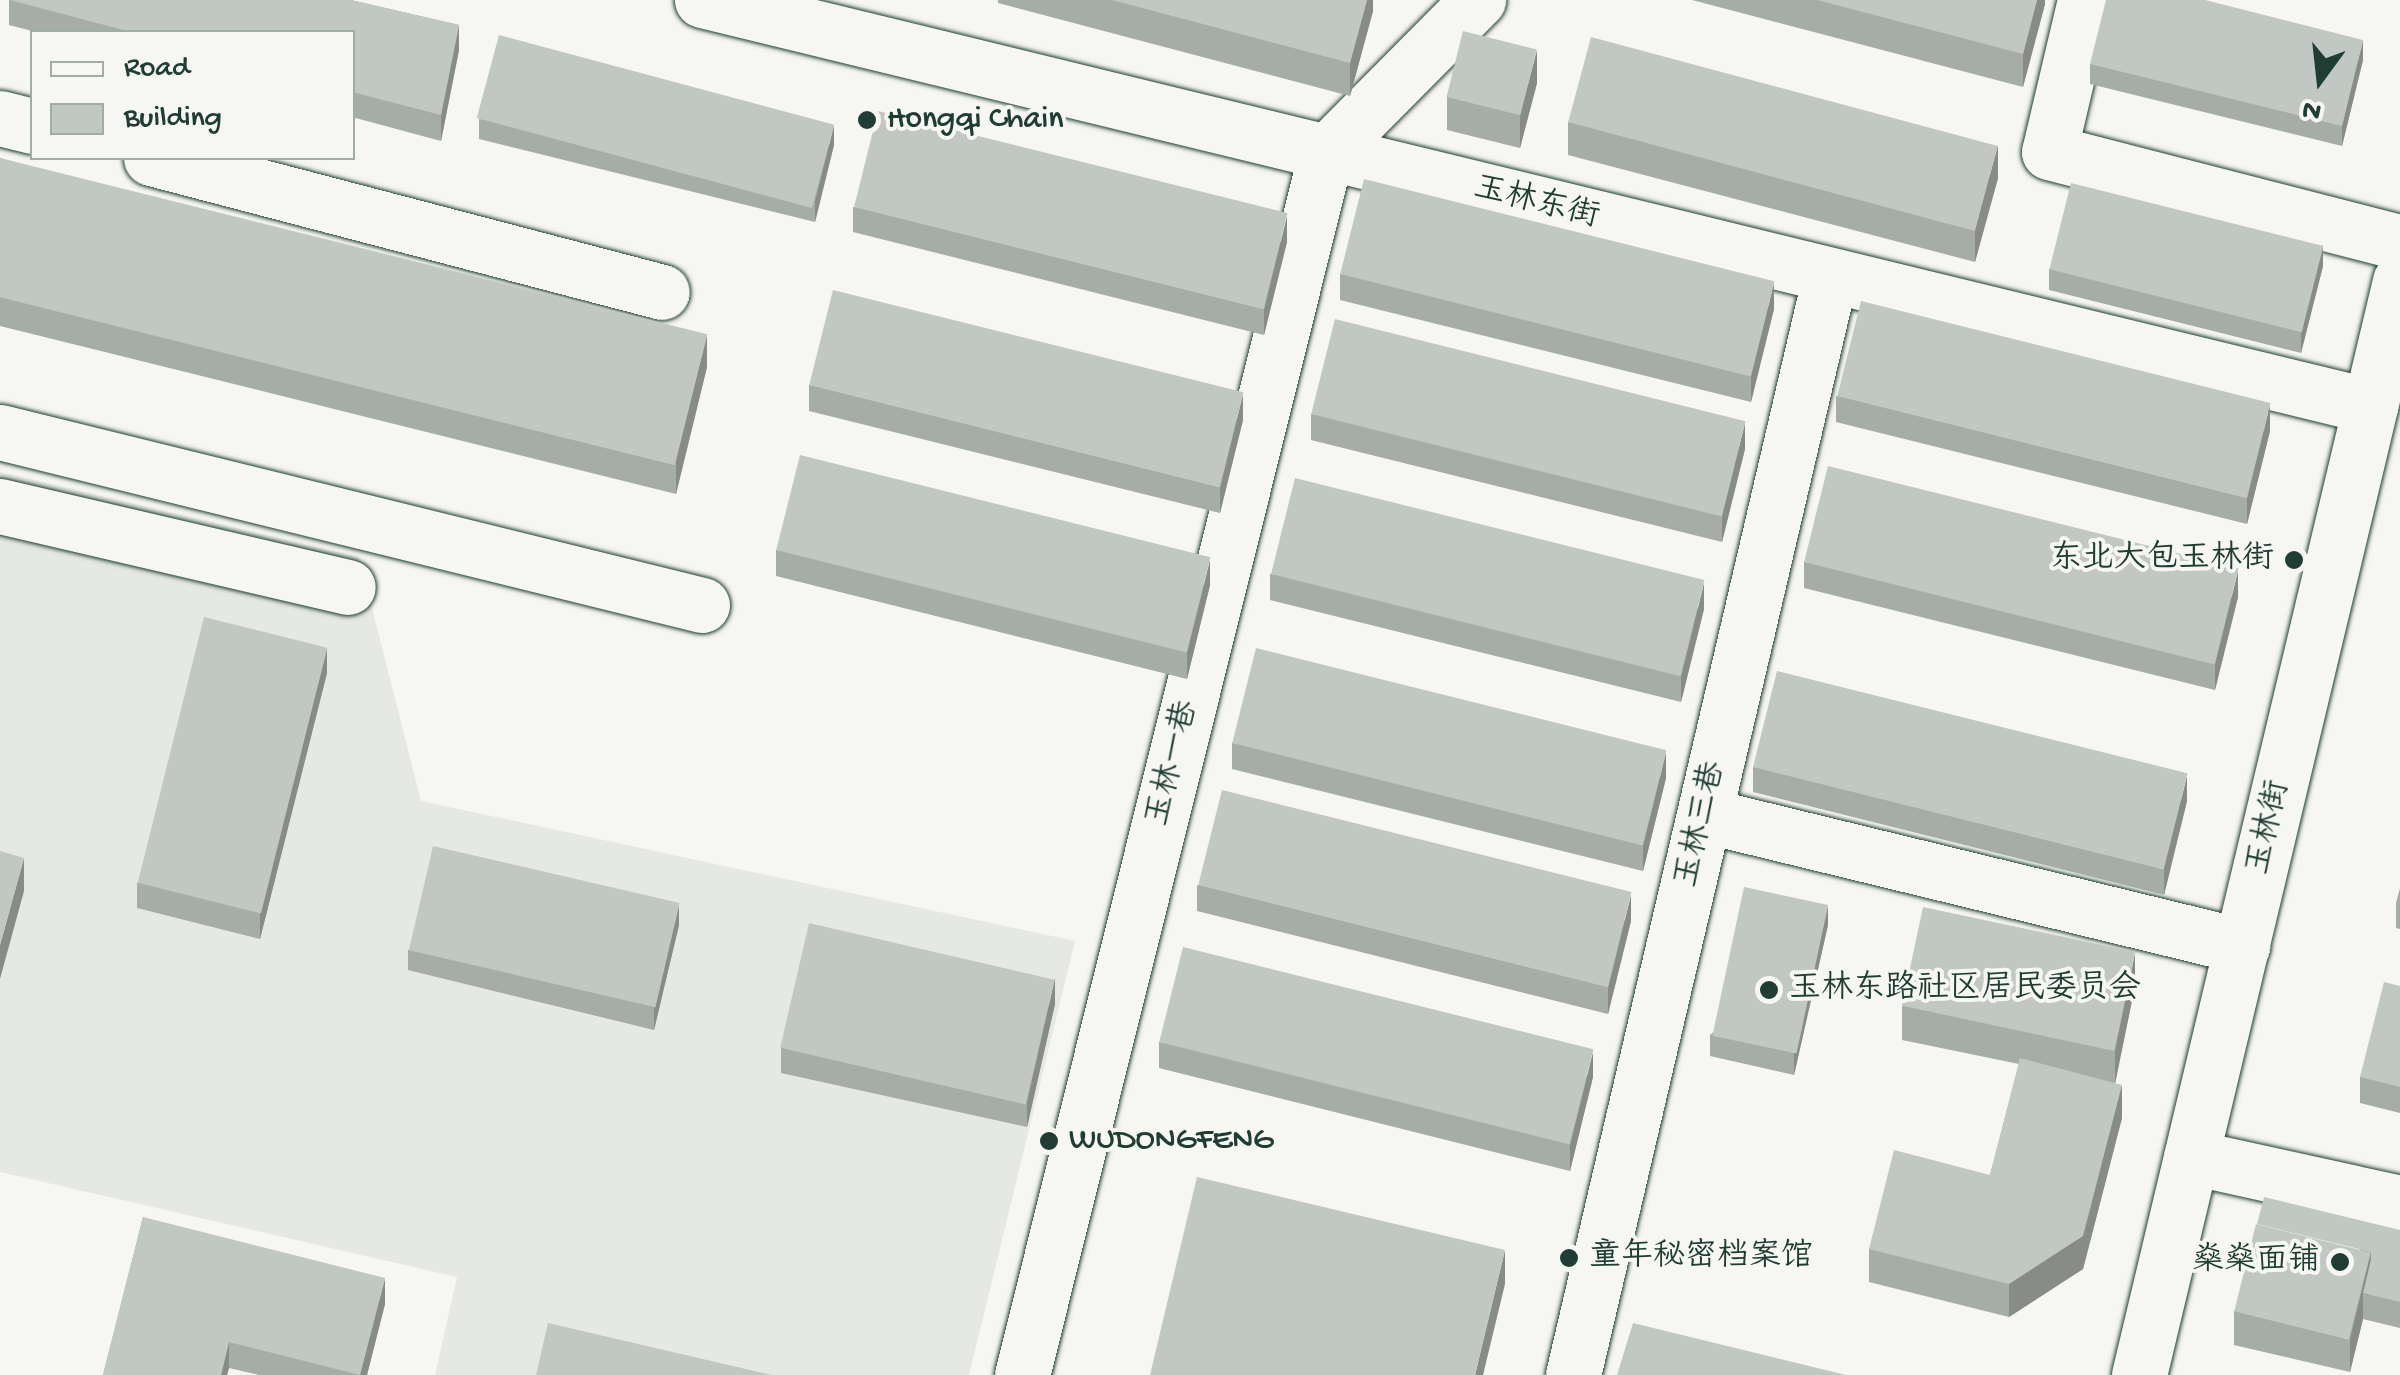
<!DOCTYPE html>
<html>
<head>
<meta charset="utf-8">
<style>
	body { margin:0 }
	#map { position:relative; width:2400px; height:1375px; overflow:hidden; background:#f6f6f2; font-family:"Gochi Hand","LXGW WenKai TC",sans-serif }
	div>[style] { position:absolute }
	.built>* { inset:0; background:#e6e8e4 }
	.roads { filter:drop-shadow(0 0 2px #1f3d34) drop-shadow(0 0 2px #1f3d34) }
	.minor>* { height:55px; margin:-27.5px; padding:0 27.5px; transform-origin:27.5px; border-radius:27.5px; background:#f6f6f2 }
	.wall>* { inset:0; background:#a6aca8 }
	.shaded-wall>* { inset:0; background:#878c88 }
	.building>* { inset:0; background:#c1c8c3; transform-origin:0 0 }
	.dots>* { width:28px; height:28px; translate:-50% -50%; box-sizing:border-box; border:5px solid #f6f6f2; border-radius:50% }
	span { translate:-50% -50%; white-space:nowrap; text-align:center; line-height:1.15; -webkit-text-stroke:8px #f6f6f2; paint-order:stroke }
	.poi-label { font-size:32px; color:#1f3d34 }
	.left { translate:0 -50%; text-align:left }
	.right { translate:-100% -50%; text-align:right }
	.street-label { font-size:32px; color:#1f3d34 }
	.legend { position:absolute; left:30px; top:30px; width:325px; height:130px; box-sizing:border-box; background:#f6f6f2; border:2px solid #a0aca6; margin:0; padding:12px 18px; list-style:none; font-size:30px; color:#1f3d34 }
	.legend li { display:flex; align-items:center; gap:20px; height:50px }
	.legend b { width:50px; border:2px solid #a0aca6 }
	.north { position:absolute; left:2270px; top:30px; width:100px; height:100px; -webkit-text-stroke:8px #f6f6f2; paint-order:stroke; rotate:195deg; font-size:28px; font-weight:700; line-height:40px; text-align:center; color:#1f3d34 }
	.north::after { content:''; display:block; margin:auto; width:35px; height:45px; background:#1f3d34; clip-path:polygon(50% 0,100% 100%,50% 72%,0 100%) }
</style>
</head>
<body>
<div id="map">
	<div class="built">
		<i style="clip-path:polygon(0 472px,359px 557px,421px 801px,1075px 941px,969px 1375px,435px 1375px,457px 1277px,0 1172px)"></i>
	</div>
	<div class="roads">
		<div class="minor">
			<i style="left:702px;top:0;width:1717px;rotate:13.68deg"></i>
			<i style="left:2085px;top:0;width:156px;rotate:103.3deg"></i>
			<i style="left:2049px;top:152px;width:362px;rotate:14.4deg"></i>
			<i style="left:0;top:118px;width:33px;rotate:14deg"></i>
			<i style="left:151px;top:158px;width:528px;rotate:14.69deg"></i>
			<i style="left:0;top:432px;width:723px;rotate:13.84deg"></i>
			<i style="left:0;top:506px;width:357px;rotate:13.1deg"></i>
			<i style="left:1704px;top:815px;width:554px;rotate:13.68deg"></i>
			<i style="left:2191px;top:1157px;width:214px;rotate:12.4deg"></i>
			<i style="left:1022px;top:1375px;width:1259px;rotate:-76.03deg"></i>
			<i style="left:1326px;top:153px;width:216px;rotate:-45.2deg"></i>
			<i style="left:1573px;top:1375px;width:1129px;rotate:-76.84deg"></i>
			<i style="left:2139px;top:1375px;width:1125px;rotate:-76.58deg"></i>
		</div>
	</div>
	<div class="wall">
		<i style="clip-path:polygon(9px 0,351px 0,459px 25px,459px 50px,441px 141px,352px 117px,352px 32px,36px 32px,9px 25px)"></i>
		<i style="clip-path:polygon(998px 0,1373px 0,1373px 11px,1350px 96px,998px 3px)"></i>
		<i style="clip-path:polygon(1692px 0,2045px 0,2045px 4px,2023px 87px)"></i>
		<i style="clip-path:polygon(2363px 60px,2342px 146px,2090px 84px,2090px 64px)"></i>
		<i style="clip-path:polygon(1537px 83px,1520px 148px,1447px 130px,1447px 97px)"></i>
		<i style="clip-path:polygon(479px 119px,834px 145px,815px 222px,479px 139px)"></i>
		<i style="clip-path:polygon(1568px 122px,1998px 178px,1975px 262px,1568px 155px)"></i>
		<i style="clip-path:polygon(0 158px,707px 367px,676px 494px,0 326px)"></i>
		<i style="clip-path:polygon(853px 207px,1287px 242px,1264px 335px,853px 232px)"></i>
		<i style="clip-path:polygon(2323px 266px,2301px 353px,2049px 290px,2049px 269px)"></i>
		<i style="clip-path:polygon(1340px 274px,1774px 309px,1751px 402px,1340px 300px)"></i>
		<i style="clip-path:polygon(809px 385px,1243px 420px,1220px 513px,809px 411px)"></i>
		<i style="clip-path:polygon(1836px 396px,2270px 431px,2247px 524px,1836px 422px)"></i>
		<i style="clip-path:polygon(1311px 414px,1745px 449px,1722px 542px,1311px 440px)"></i>
		<i style="clip-path:polygon(776px 550px,1210px 585px,1187px 679px,776px 576px)"></i>
		<i style="clip-path:polygon(1804px 562px,2238px 597px,2215px 690px,1804px 588px)"></i>
		<i style="clip-path:polygon(1270px 574px,1704px 609px,1681px 702px,1270px 600px)"></i>
		<i style="clip-path:polygon(327px 673px,260px 939px,137px 908px,137px 883px)"></i>
		<i style="clip-path:polygon(1232px 743px,1666px 778px,1643px 871px,1232px 769px)"></i>
		<i style="clip-path:polygon(1753px 767px,2187px 801px,2164px 895px,1753px 792px)"></i>
		<i style="clip-path:polygon(1197px 885px,1631px 921px,1608px 1014px,1197px 911px)"></i>
		<i style="clip-path:polygon(2400px 888px,2400px 929px,2396px 928px,2396px 903px)"></i>
		<i style="clip-path:polygon(679px 925px,654px 1030px,408px 970px,408px 950px)"></i>
		<i style="clip-path:polygon(1828px 925px,1794px 1075px,1710px 1056px,1710px 1035px)"></i>
		<i style="clip-path:polygon(2135px 986px,2115px 1083px,2122px 1118px,2083px 1269px,2009px 1317px,1869px 1282px,1869px 1249px,1990px 1175px,2019px 1064px,1902px 1040px,1902px 1006px)"></i>
		<i style="clip-path:polygon(2400px 986px,2400px 1113px,2360px 1103px,2360px 1077px)"></i>
		<i style="clip-path:polygon(1055px 1004px,1027px 1127px,781px 1073px,781px 1048px)"></i>
		<i style="clip-path:polygon(1159px 1042px,1593px 1077px,1570px 1171px,1159px 1068px)"></i>
		<i style="clip-path:polygon(143px 1217px,385px 1304px,367px 1375px,259px 1375px,229px 1368px,227px 1375px,103px 1375px)"></i>
		<i style="clip-path:polygon(2400px 1230px,2400px 1328px,2363px 1319px,2350px 1372px,2234px 1345px,2234px 1311px)"></i>
	</div>
	<div class="shaded-wall">
		<i style="clip-path:polygon(1367px 0,1373px 0,1373px 11px,1350px 96px,1350px 63px)"></i>
		<i style="clip-path:polygon(2037px 0,2045px 0,2045px 4px,2023px 87px,2023px 54px)"></i>
		<i style="clip-path:polygon(459px 25px,459px 50px,441px 141px,441px 115px)"></i>
		<i style="clip-path:polygon(2363px 40px,2363px 60px,2342px 146px,2342px 126px)"></i>
		<i style="clip-path:polygon(1537px 50px,1537px 83px,1520px 148px,1520px 115px)"></i>
		<i style="clip-path:polygon(834px 125px,834px 145px,815px 222px,815px 202px)"></i>
		<i style="clip-path:polygon(1998px 145px,1998px 178px,1975px 262px,1975px 229px)"></i>
		<i style="clip-path:polygon(1287px 216px,1287px 242px,1264px 335px,1264px 310px)"></i>
		<i style="clip-path:polygon(2323px 245px,2323px 266px,2301px 353px,2301px 333px)"></i>
		<i style="clip-path:polygon(1774px 283px,1774px 309px,1751px 402px,1751px 377px)"></i>
		<i style="clip-path:polygon(707px 334px,707px 367px,676px 494px,676px 461px)"></i>
		<i style="clip-path:polygon(1243px 394px,1243px 420px,1220px 513px,1220px 488px)"></i>
		<i style="clip-path:polygon(2270px 405px,2270px 431px,2247px 524px,2247px 499px)"></i>
		<i style="clip-path:polygon(1745px 423px,1745px 449px,1722px 542px,1722px 517px)"></i>
		<i style="clip-path:polygon(1210px 560px,1210px 585px,1187px 679px,1187px 653px)"></i>
		<i style="clip-path:polygon(2238px 571px,2238px 597px,2215px 690px,2215px 665px)"></i>
		<i style="clip-path:polygon(1704px 583px,1704px 609px,1681px 702px,1681px 677px)"></i>
		<i style="clip-path:polygon(327px 648px,327px 673px,260px 939px,260px 914px)"></i>
		<i style="clip-path:polygon(1666px 752px,1666px 778px,1643px 871px,1643px 846px)"></i>
		<i style="clip-path:polygon(2187px 776px,2187px 801px,2164px 895px,2164px 869px)"></i>
		<i style="clip-path:polygon(24px 858px,24px 891px,0 979px,0 945px)"></i>
		<i style="clip-path:polygon(1631px 895px,1631px 921px,1608px 1014px,1608px 989px)"></i>
		<i style="clip-path:polygon(679px 905px,679px 925px,654px 1030px,654px 1010px)"></i>
		<i style="clip-path:polygon(1828px 905px,1828px 925px,1794px 1075px,1794px 1054px)"></i>
		<i style="clip-path:polygon(2135px 953px,2135px 986px,2115px 1084px,2115px 1051px)"></i>
		<i style="clip-path:polygon(1055px 978px,1055px 1004px,1027px 1127px,1027px 1102px)"></i>
		<i style="clip-path:polygon(1593px 1052px,1593px 1077px,1570px 1171px,1570px 1145px)"></i>
		<i style="clip-path:polygon(2122px 1085px,2122px 1118px,2083px 1269px,2009px 1317px,2009px 1284px)"></i>
		<i style="clip-path:polygon(1505px 1250px,1505px 1284px,1483px 1375px,1475px 1375px)"></i>
		<i style="clip-path:polygon(2371px 1252px,2369px 1295px,2363px 1293px,2363px 1319px,2350px 1372px,2350px 1339px)"></i>
		<i style="clip-path:polygon(385px 1278px,385px 1304px,367px 1375px,360px 1375px)"></i>
		<i style="clip-path:polygon(229px 1342px,229px 1368px,227px 1375px,221px 1375px)"></i>
	</div>
	<div class="building">
		<i style="clip-path:polygon(10px 0,351px 0,459px 25px,441px 115px,352px 92px,352px 32px,131px 32px)"></i>
		<i style="clip-path:polygon(1112px 0,1367px 0,1350px 63px)"></i>
		<i style="clip-path:polygon(1817px 0,2037px 0,2023px 54px)"></i>
		<i style="clip-path:polygon(2106px 0,2205px 0,2363px 40px,2342px 126px,2090px 64px)"></i>
		<i style="left:1463px;top:31px;width:76px;height:68px;rotate:14deg"></i>
		<i style="left:499px;top:35px;width:347px;height:86px;rotate:15deg"></i>
		<i style="left:1591px;top:37px;width:421px;height:88px;rotate:15deg"></i>
		<i style="left:878px;top:111px;width:422px;height:99px;rotate:14deg"></i>
		<i style="left:0;top:158px;width:729px;height:135px;rotate:14deg"></i>
		<i style="left:1364px;top:179px;width:423px;height:98px;rotate:14deg"></i>
		<i style="left:2071px;top:183px;width:260px;height:89px;rotate:14deg"></i>
		<i style="left:833px;top:290px;width:423px;height:98px;rotate:14deg"></i>
		<i style="left:1861px;top:301px;width:422px;height:98px;rotate:14deg"></i>
		<i style="left:1335px;top:319px;width:423px;height:98px;rotate:14deg"></i>
		<i style="left:800px;top:455px;width:423px;height:98px;rotate:14deg"></i>
		<i style="left:1828px;top:466px;width:423px;height:99px;rotate:14deg"></i>
		<i style="left:1295px;top:478px;width:422px;height:99px;rotate:14deg"></i>
		<i style="left:204px;top:617px;width:127px;height:274px;rotate:14deg"></i>
		<i style="left:1256px;top:648px;width:423px;height:98px;rotate:14deg"></i>
		<i style="left:1777px;top:671px;width:423px;height:99px;rotate:14deg"></i>
		<i style="left:1222px;top:790px;width:422px;height:98px;rotate:14deg"></i>
		<i style="left:433px;top:846px;width:253px;height:107px;rotate:13deg"></i>
		<i style="clip-path:polygon(0 851px,24px 858px,0 945px)"></i>
		<i style="left:1744px;top:887px;width:86px;height:152px;rotate:12deg"></i>
		<i style="left:1923px;top:907px;width:217px;height:101px;rotate:12deg"></i>
		<i style="left:809px;top:923px;width:252px;height:128px;rotate:13deg"></i>
		<i style="left:1183px;top:947px;width:423px;height:98px;rotate:14deg"></i>
		<i style="clip-path:polygon(2384px 982px,2400px 986px,2400px 1087px,2360px 1077px)"></i>
		<i style="clip-path:polygon(2020px 1058px,2122px 1085px,2083px 1236px,2009px 1284px,1869px 1249px,1894px 1150px,1990px 1175px)"></i>
		<i style="clip-path:polygon(1197px 1177px,1505px 1250px,1475px 1375px,1150px 1375px)"></i>
		<i style="clip-path:polygon(2264px 1197px,2400px 1230px,2400px 1302px,2363px 1293px,2371px 1260px,2371px 1252px,2257px 1224px)"></i>
		<i style="clip-path:polygon(143px 1217px,385px 1278px,360px 1375px,229px 1342px,221px 1375px,103px 1375px)"></i>
		<i style="left:2256px;top:1224px;width:118px;height:90px;rotate:14deg"></i>
		<i style="clip-path:polygon(548px 1323px,772px 1375px,536px 1375px)"></i>
		<i style="clip-path:polygon(1633px 1323px,1846px 1375px,1617px 1375px)"></i>
	</div>
	<div class="dots">
		<i style="left:867px;top:120px;background:#1f3d34"></i>
		<i style="left:2294px;top:560px;background:#1f3d34"></i>
		<i style="left:1769px;top:990px;background:#1f3d34"></i>
		<i style="left:1049px;top:1141px;background:#1f3d34"></i>
		<i style="left:1569px;top:1258px;background:#1f3d34"></i>
		<i style="left:2340px;top:1262px;background:#1f3d34"></i>
	</div>
	<div class="poi-label">
		<span class="left" style="left:887px;top:120px">Hongqi Chain</span>
		<span class="right" style="left:2274px;top:560px">东北大包玉林街</span>
		<span class="left" style="left:1789px;top:990px">玉林东路社区居民委员会</span>
		<span class="left" style="left:1069px;top:1141px">WUDONGFENG</span>
		<span class="left" style="left:1589px;top:1258px">童年秘密档案馆</span>
		<span class="right" style="left:2320px;top:1262px">燊燊面铺</span>
	</div>
	<div class="street-label">
		<span style="left:1536px;top:204px;rotate:14deg">玉林东街</span>
		<span style="left:1174px;top:764px;rotate:-76deg">玉林一巷</span>
		<span style="left:1702px;top:825px;rotate:-77deg">玉林三巷</span>
		<span style="left:2270px;top:828px;rotate:-77deg">玉林街</span>
	</div>
	<ul class="legend">
	<li><b style="height:12px;background:#f6f6f2"></b>Road</li>
	<li><b style="height:28px;background:#c1c8c3"></b>Building</li>
	</ul>
	<div class="north">N</div>
</div>
</body>
</html>
